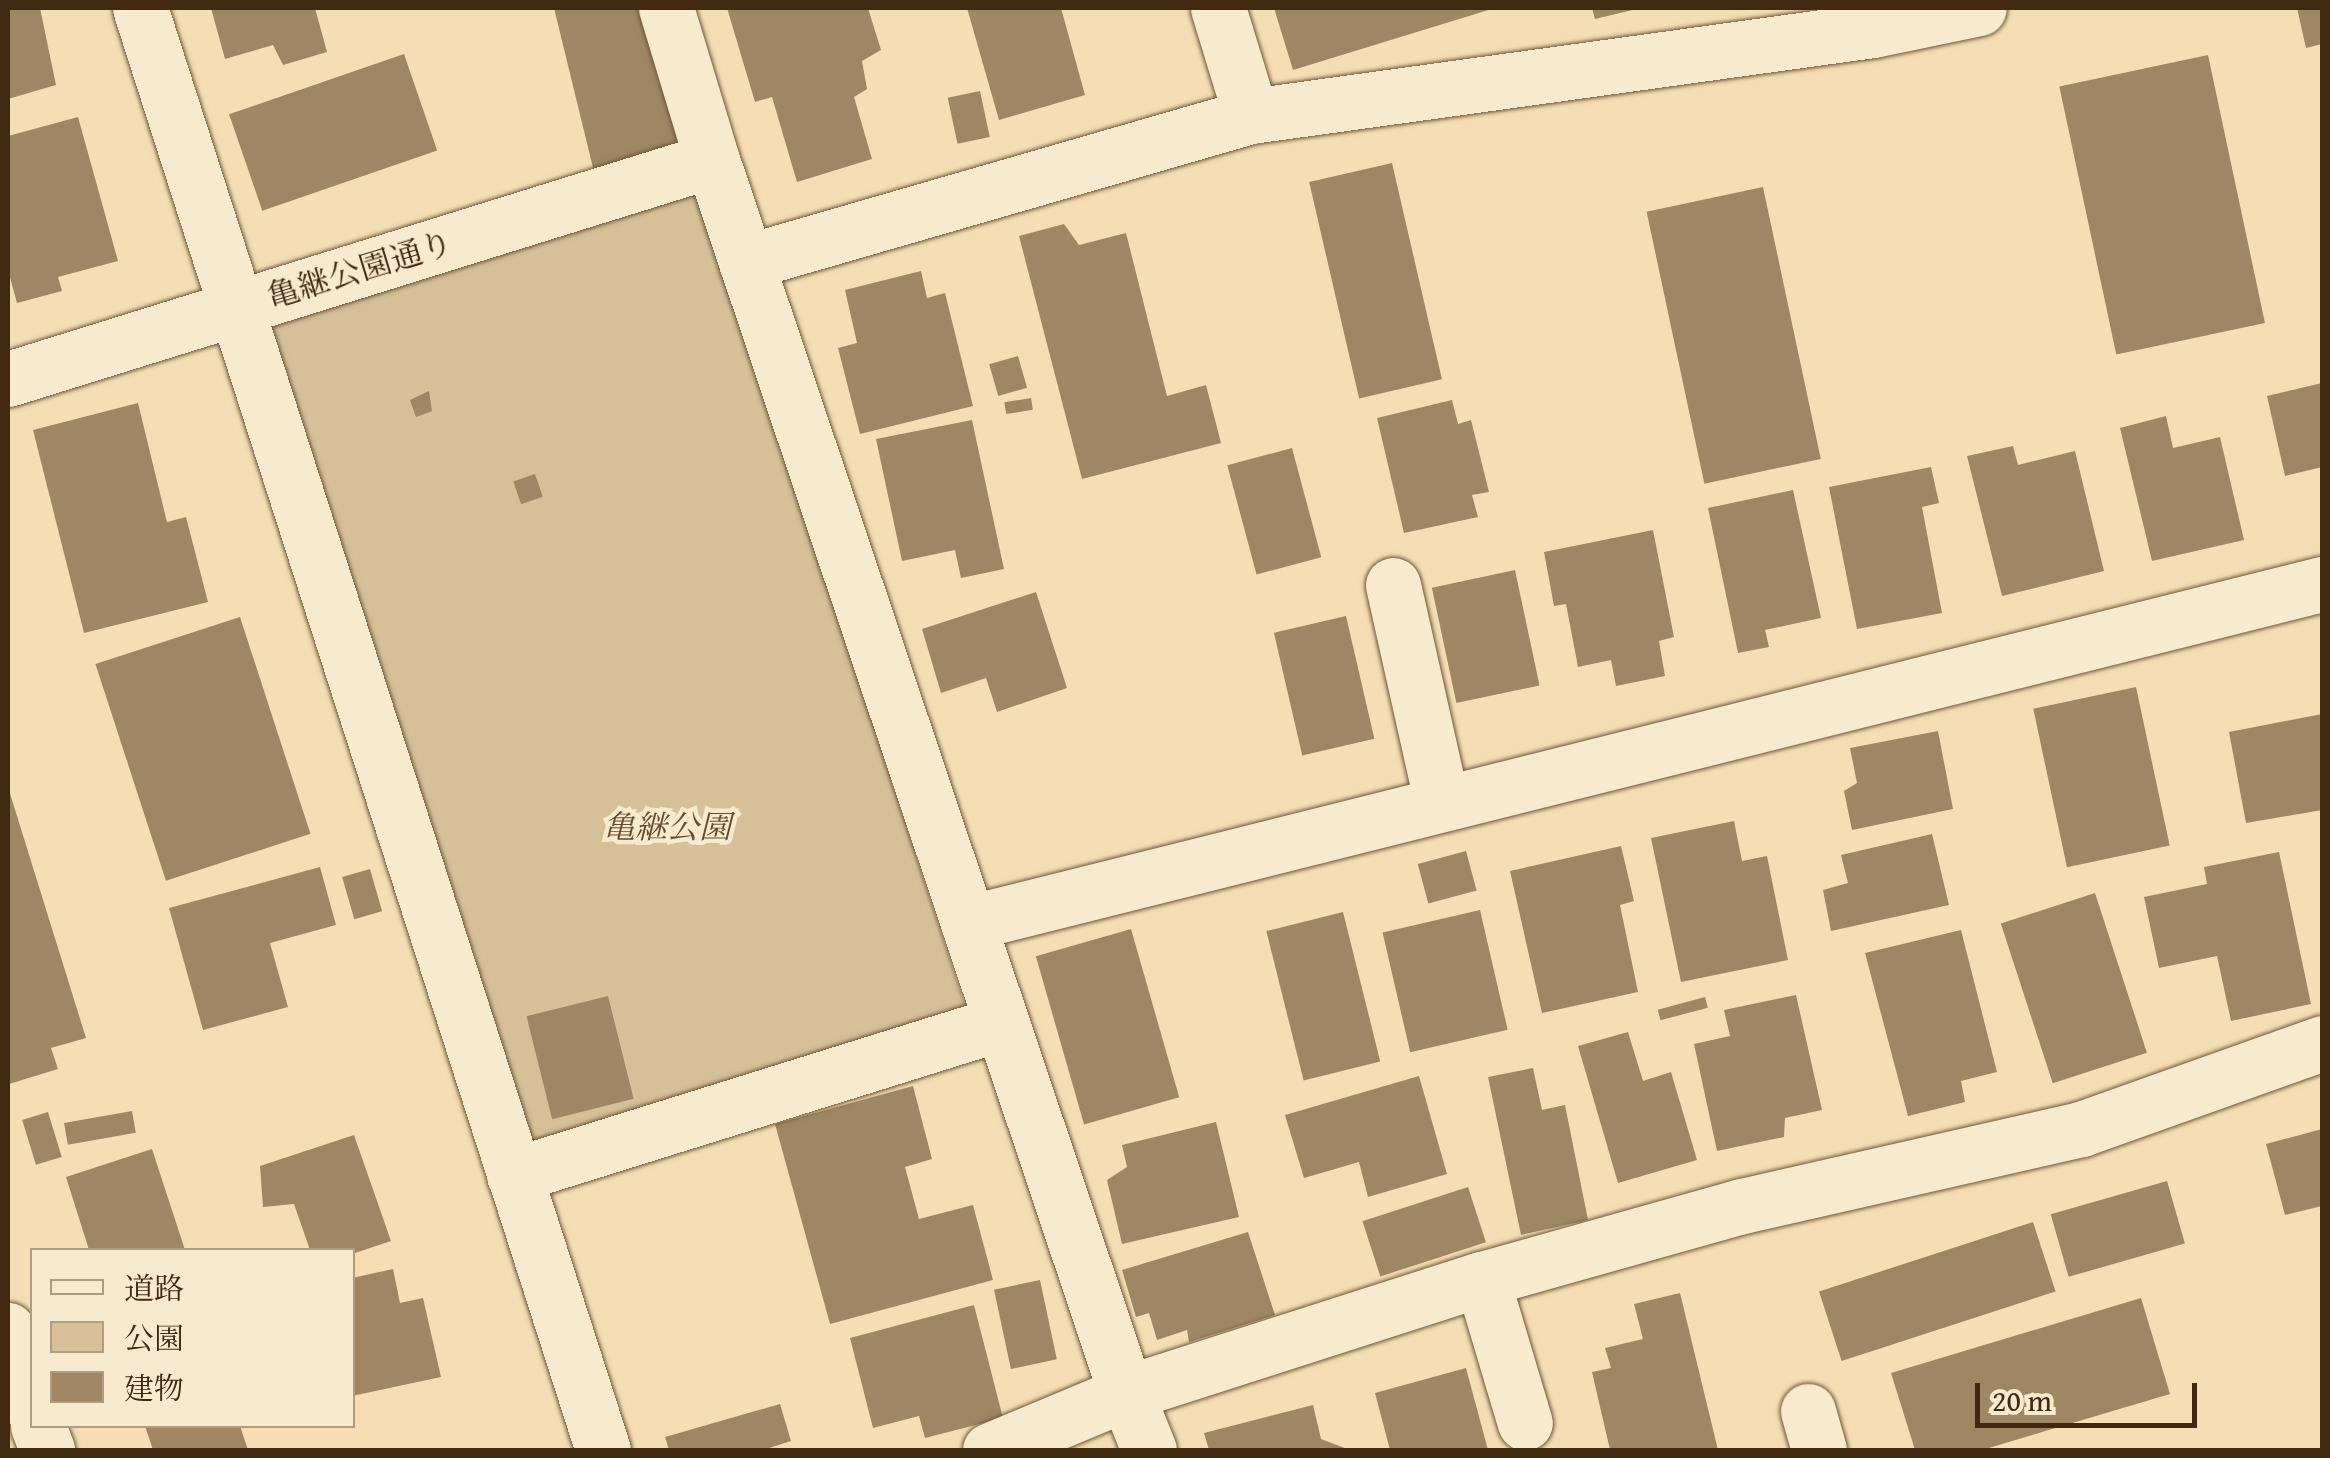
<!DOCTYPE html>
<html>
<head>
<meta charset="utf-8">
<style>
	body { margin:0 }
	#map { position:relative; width:2330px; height:1458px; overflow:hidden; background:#f5deb5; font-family:"Gentium Book Plus","Noto Serif JP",serif }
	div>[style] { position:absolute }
	.green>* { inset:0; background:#d6bf99; transform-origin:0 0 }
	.building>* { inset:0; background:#9f8766; transform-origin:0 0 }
	.roads { filter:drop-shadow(0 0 2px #6e563a) drop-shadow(0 0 2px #6e563a) }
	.street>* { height:55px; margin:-27.5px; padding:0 27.5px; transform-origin:27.5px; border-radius:27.5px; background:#f8eacf }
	span { translate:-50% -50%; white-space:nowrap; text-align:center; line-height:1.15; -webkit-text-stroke:9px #f8eacf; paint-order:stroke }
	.street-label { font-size:32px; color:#412911 }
	.park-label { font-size:32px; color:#664e33; font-style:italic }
	.frame { position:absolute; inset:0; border:10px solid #412911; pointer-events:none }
	.legend { position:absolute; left:30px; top:1248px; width:325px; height:180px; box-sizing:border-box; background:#f8eacf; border:2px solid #af9d83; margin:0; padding:12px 18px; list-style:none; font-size:30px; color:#412911 }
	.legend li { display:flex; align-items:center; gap:20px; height:50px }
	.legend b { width:50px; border:2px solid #af9d83 }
	.scale { position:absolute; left:1975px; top:1383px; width:222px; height:45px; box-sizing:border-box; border:5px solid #412911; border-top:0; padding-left:12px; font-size:30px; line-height:35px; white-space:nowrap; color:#412911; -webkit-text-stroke:8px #f8eacf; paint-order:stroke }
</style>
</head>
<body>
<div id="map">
	<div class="green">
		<i style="left:699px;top:188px;width:865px;height:457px;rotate:72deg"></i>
	</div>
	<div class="building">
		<i style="clip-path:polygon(8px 8px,40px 8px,56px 85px,8px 99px)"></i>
		<i style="clip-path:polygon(211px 8px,315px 8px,327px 52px,283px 65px,273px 45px,225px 59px)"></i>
		<i style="clip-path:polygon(554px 8px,651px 8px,686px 149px,594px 172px)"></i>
		<i style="clip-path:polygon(727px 8px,868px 8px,881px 50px,862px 61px,867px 89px,854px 97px,872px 159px,797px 182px,772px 97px,755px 102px)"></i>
		<i style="clip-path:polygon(967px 8px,1061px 8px,1085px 95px,999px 120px)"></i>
		<i style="clip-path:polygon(1274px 8px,1495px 8px,1293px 70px)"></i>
		<i style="clip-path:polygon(1592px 8px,1637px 8px,1637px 9px,1595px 19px)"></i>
		<i style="clip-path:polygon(2297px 8px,2322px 8px,2322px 44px,2306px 48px)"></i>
		<i style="left:404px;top:54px;width:102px;height:185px;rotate:71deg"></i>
		<i style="left:2208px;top:55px;width:274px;height:152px;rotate:78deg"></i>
		<i style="left:980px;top:91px;width:47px;height:33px;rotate:78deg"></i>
		<i style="clip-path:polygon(78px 117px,118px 261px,58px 277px,62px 291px,17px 303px,8px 270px,8px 136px)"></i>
		<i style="left:1392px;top:163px;width:222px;height:85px;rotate:77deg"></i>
		<i style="left:1763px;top:187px;width:278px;height:119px;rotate:78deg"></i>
		<i style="clip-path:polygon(1064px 224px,1079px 245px,1126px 233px,1167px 396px,1206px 385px,1221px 443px,1082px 479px,1019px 236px)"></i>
		<i style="clip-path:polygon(921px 271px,927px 298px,945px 293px,973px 406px,860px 434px,838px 348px,857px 343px,845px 290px)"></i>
		<i style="left:1018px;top:356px;width:33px;height:30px;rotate:74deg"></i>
		<i style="clip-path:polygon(2322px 383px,2322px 467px,2285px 476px,2267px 396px)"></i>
		<i style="clip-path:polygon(429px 391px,432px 411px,416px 417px,410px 400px)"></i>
		<i style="left:1031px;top:398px;width:12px;height:27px;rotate:81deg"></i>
		<i style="clip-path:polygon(1452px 400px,1458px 424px,1471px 420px,1489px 492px,1472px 495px,1478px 517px,1404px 533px,1377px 418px)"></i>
		<i style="clip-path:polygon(138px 403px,167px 522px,186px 517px,208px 602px,84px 633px,33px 430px)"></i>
		<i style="clip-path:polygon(2166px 416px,2173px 448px,2220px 437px,2244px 540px,2152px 561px,2120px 428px)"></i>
		<i style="clip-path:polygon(972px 420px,1004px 569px,961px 578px,955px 550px,902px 561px,876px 439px)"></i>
		<i style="clip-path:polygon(2013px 446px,2018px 465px,2075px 451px,2104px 571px,2002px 596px,1967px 456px)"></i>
		<i style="left:1292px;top:448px;width:113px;height:67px;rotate:75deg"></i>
		<i style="clip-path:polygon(1931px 467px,1939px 503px,1922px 507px,1942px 613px,1857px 629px,1829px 487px)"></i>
		<i style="left:535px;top:474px;width:24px;height:23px;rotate:71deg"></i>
		<i style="clip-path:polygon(1793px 490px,1821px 618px,1765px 630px,1769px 647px,1738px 653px,1708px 508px)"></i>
		<i style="clip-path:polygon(1653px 530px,1674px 637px,1659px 641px,1665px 676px,1616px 686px,1611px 660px,1578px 667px,1566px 604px,1554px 606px,1544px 552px)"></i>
		<i style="left:1515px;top:570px;width:118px;height:85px;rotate:78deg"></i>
		<i style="clip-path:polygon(1036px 592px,1067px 688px,997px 712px,986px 678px,941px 693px,922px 629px)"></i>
		<i style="left:1346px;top:616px;width:126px;height:74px;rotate:77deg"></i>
		<i style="left:240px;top:617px;width:228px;height:152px;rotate:72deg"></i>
		<i style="left:2136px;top:687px;width:162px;height:105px;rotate:78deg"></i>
		<i style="clip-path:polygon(2322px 714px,2322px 810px,2246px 823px,2229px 732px)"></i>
		<i style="clip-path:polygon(1938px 731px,1953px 809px,1852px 830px,1844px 791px,1857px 783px,1850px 748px)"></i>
		<i style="clip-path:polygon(8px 787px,86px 1038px,51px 1048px,58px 1069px,9px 1084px)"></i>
		<i style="clip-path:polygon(1734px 821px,1742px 861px,1767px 856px,1788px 960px,1681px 982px,1651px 838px)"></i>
		<i style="clip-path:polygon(1932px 834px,1949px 905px,1831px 931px,1823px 890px,1848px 883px,1841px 855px)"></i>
		<i style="clip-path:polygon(1621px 846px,1634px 901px,1620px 905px,1638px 992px,1542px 1013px,1510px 871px)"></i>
		<i style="left:1466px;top:851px;width:41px;height:50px;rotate:75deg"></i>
		<i style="clip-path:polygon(2279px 852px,2311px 1004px,2231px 1021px,2217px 956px,2159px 968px,2144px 897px,2207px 884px,2204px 867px)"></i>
		<i style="clip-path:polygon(320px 867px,336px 925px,270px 943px,288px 1007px,203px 1030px,169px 908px)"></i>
		<i style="left:370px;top:869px;width:44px;height:29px;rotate:74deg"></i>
		<i style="left:2095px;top:893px;width:168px;height:99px;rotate:72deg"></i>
		<i style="left:1480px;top:910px;width:123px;height:100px;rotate:77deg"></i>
		<i style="left:1343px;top:912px;width:154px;height:79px;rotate:76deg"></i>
		<i style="left:1131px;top:929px;width:175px;height:99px;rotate:74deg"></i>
		<i style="clip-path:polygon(1961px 930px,1997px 1072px,1961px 1081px,1965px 1102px,1908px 1116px,1865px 953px)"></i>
		<i style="clip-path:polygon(1796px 995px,1822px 1110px,1785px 1118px,1784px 1137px,1717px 1151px,1694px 1044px,1730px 1036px,1724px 1010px)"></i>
		<i style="left:608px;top:996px;width:106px;height:84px;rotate:76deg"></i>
		<i style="left:1705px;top:997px;width:11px;height:49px;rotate:75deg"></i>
		<i style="clip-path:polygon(1628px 1032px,1643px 1081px,1671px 1072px,1697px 1160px,1618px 1183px,1578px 1046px)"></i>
		<i style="clip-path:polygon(1533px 1068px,1542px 1110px,1565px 1105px,1588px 1220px,1521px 1235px,1488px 1077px)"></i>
		<i style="clip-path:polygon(1419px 1076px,1447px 1174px,1368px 1197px,1359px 1162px,1304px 1178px,1285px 1115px)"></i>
		<i style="clip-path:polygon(913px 1086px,932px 1159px,905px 1167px,919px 1219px,973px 1205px,993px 1280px,830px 1324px,775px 1124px)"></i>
		<i style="left:132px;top:1111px;width:22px;height:69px;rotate:80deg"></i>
		<i style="left:48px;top:1112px;width:47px;height:27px;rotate:73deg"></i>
		<i style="clip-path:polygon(1216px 1122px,1239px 1217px,1122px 1244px,1107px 1180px,1127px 1167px,1122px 1145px)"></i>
		<i style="clip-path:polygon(2322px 1129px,2322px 1206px,2285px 1215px,2266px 1144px)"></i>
		<i style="clip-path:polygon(354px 1135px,391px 1241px,352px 1254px,352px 1250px,310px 1250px,294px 1204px,263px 1207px,260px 1166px)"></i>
		<i style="clip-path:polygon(152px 1149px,185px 1250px,89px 1250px,66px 1177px)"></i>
		<i style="left:2167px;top:1181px;width:65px;height:121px;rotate:74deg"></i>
		<i style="left:1468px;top:1187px;width:58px;height:111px;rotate:72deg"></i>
		<i style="left:2033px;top:1222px;width:73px;height:225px;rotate:72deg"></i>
		<i style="clip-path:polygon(1248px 1232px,1275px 1315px,1189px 1342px,1187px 1330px,1157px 1340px,1149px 1313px,1136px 1317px,1122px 1270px)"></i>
		<i style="clip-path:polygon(393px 1269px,400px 1303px,423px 1298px,441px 1377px,352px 1396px,352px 1278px)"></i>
		<i style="left:1040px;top:1280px;width:81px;height:47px;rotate:78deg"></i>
		<i style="clip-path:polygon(1680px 1293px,1718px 1450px,1610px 1450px,1592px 1372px,1611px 1368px,1605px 1348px,1643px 1339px,1634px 1304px)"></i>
		<i style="clip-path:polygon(2141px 1298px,2170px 1394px,1982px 1450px,1915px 1450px,1891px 1373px)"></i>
		<i style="clip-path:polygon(974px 1305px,1003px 1418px,925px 1438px,919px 1416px,873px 1428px,850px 1338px)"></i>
		<i style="clip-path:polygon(1466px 1368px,1488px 1450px,1390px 1450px,1375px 1393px)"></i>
		<i style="clip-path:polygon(780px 1404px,791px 1441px,763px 1450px,669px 1450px,665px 1437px)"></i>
		<i style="clip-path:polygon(1313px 1405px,1321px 1439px,1350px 1450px,1209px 1450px,1204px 1433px)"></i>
		<i style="clip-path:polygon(145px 1426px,240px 1426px,248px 1450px,153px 1450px)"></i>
	</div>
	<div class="roads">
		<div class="street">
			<i style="left:140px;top:8px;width:1515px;rotate:72.2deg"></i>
			<i style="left:666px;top:8px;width:159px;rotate:73.2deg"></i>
			<i style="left:712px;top:160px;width:1301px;rotate:71.44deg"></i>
			<i style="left:1126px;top:1393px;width:61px;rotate:68deg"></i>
			<i style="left:1218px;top:8px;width:113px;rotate:73deg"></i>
			<i style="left:746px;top:262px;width:526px;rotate:-16.13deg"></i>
			<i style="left:1251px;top:116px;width:628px;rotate:-7.87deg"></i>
			<i style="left:1873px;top:30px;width:108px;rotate:-11.7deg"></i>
			<i style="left:8px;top:379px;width:737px;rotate:-17.28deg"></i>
			<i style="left:1393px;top:585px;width:224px;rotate:77.4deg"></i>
			<i style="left:968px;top:923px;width:1396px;rotate:-14.06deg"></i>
			<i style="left:514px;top:1175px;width:510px;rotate:-17.33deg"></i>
			<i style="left:1482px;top:1279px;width:150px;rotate:73.4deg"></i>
			<i style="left:8px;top:1330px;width:81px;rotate:72.7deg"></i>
			<i style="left:1808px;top:1411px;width:41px;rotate:74.2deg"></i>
			<i style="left:38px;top:1426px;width:26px;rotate:69deg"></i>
			<i style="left:990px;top:1450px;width:147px;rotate:-22.7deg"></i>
			<i style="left:1126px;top:1393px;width:374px;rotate:-17.8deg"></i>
			<i style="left:1482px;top:1279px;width:270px;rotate:-15.7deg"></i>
			<i style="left:1742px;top:1206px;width:348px;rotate:-12.8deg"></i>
			<i style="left:2081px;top:1129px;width:256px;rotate:-19.6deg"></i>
		</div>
	</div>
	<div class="street-label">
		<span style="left:360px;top:270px;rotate:-17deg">亀継公園通り</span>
	</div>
	<div class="park-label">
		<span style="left:667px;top:827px">亀継公園</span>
	</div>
	<div class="frame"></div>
	<ul class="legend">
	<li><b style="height:12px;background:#f8eacf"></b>道路</li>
	<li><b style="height:28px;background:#d6bf99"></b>公園</li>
	<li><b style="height:28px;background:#9f8766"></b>建物</li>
	</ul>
	<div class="scale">20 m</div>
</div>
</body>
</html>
